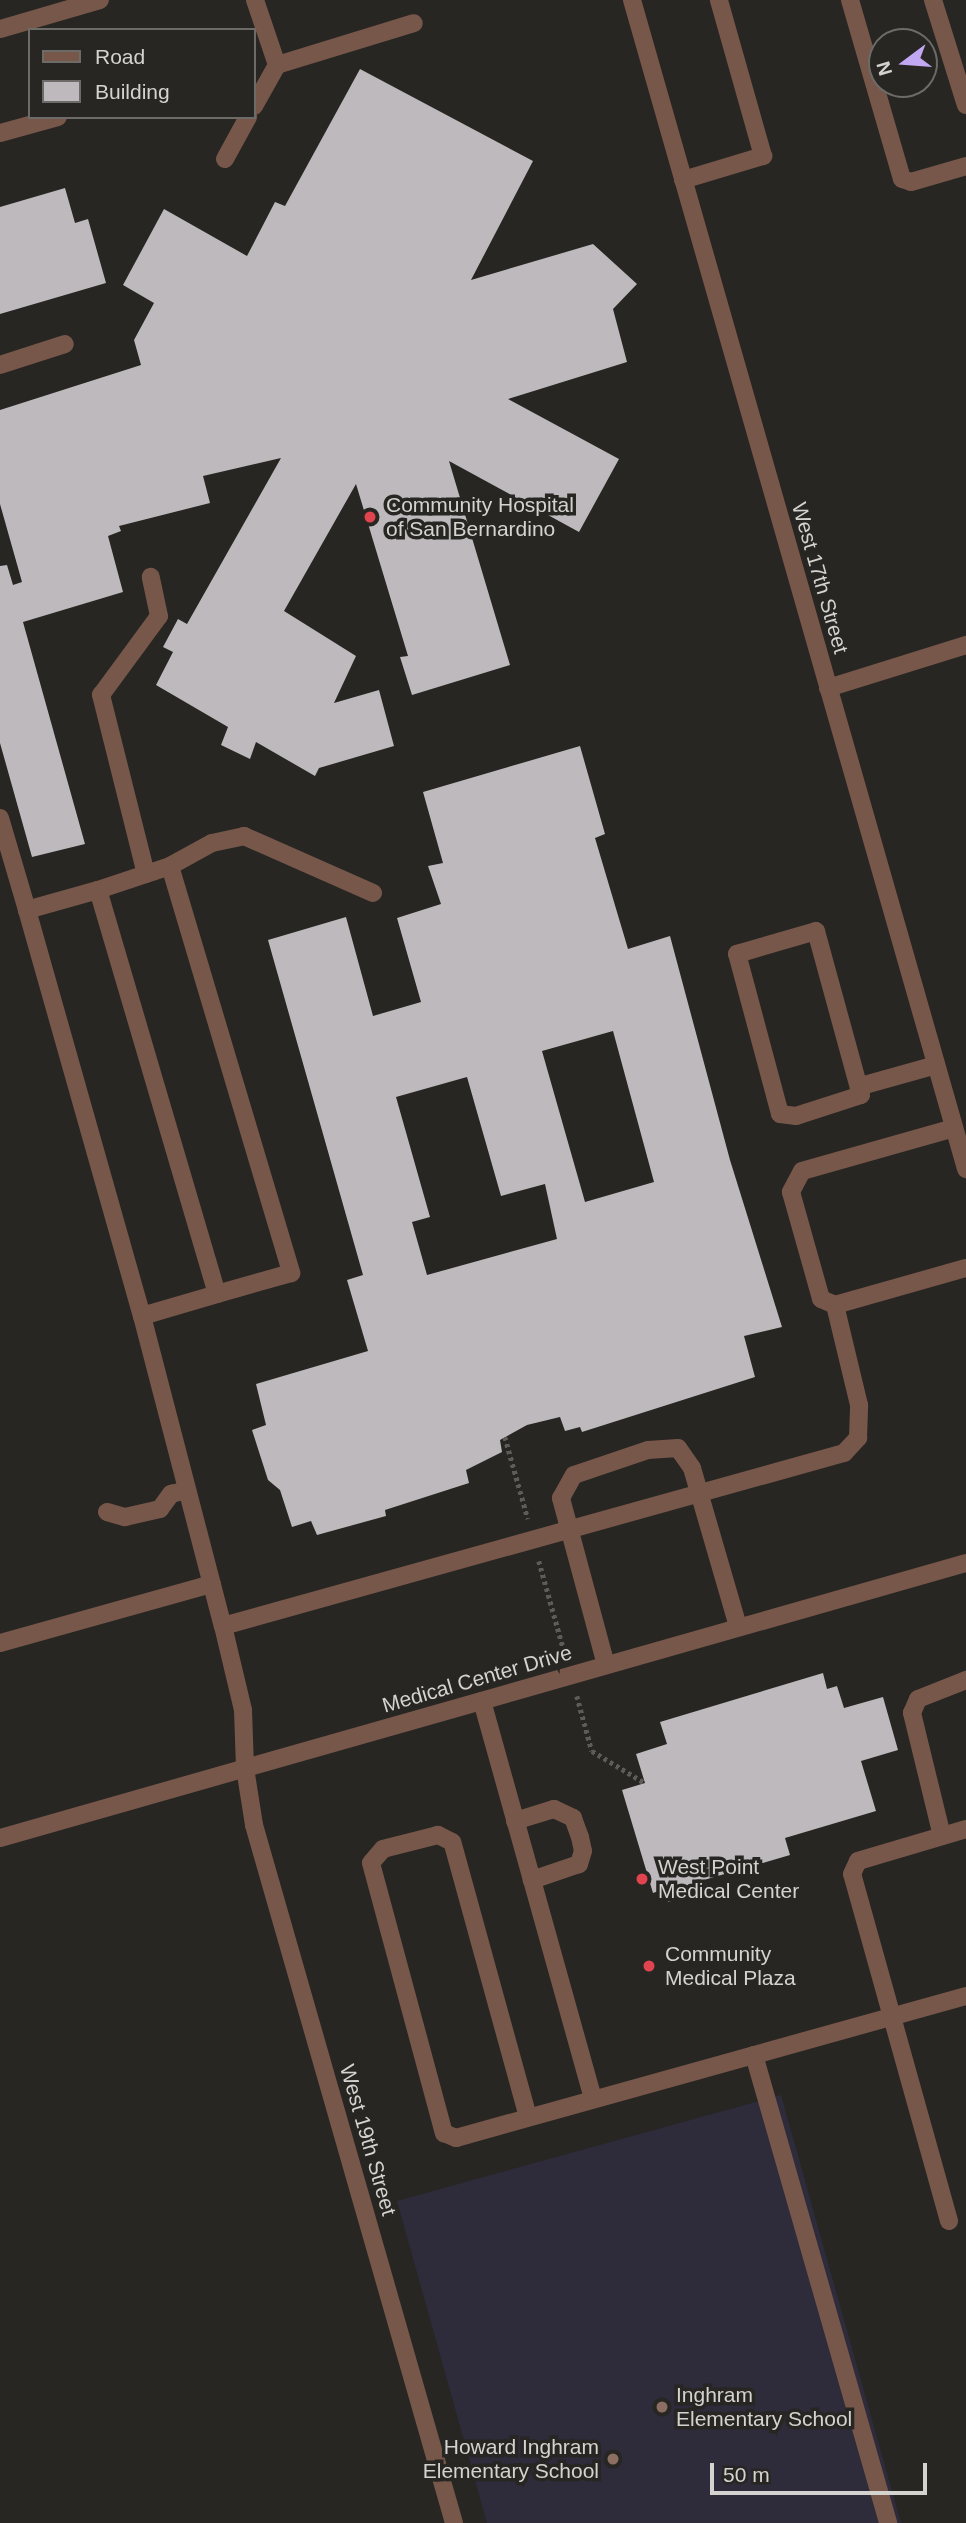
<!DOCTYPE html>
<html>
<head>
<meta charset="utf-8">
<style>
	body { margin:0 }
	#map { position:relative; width:966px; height:2523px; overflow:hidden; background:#272622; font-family:Helvetica,sans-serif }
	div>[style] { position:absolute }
	.education>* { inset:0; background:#2e2b3b }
	.building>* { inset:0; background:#bdb9bd }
	.path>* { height:4.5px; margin-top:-2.25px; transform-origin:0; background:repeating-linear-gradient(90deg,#5d5c58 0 3.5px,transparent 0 7px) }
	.minor>* { height:18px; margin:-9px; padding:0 9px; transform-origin:9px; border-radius:9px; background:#78574b }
	.dots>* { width:19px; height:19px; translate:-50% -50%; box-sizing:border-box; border:4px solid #272622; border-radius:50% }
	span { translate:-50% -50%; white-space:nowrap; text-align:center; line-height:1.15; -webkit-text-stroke:7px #272622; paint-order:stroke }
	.poi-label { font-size:21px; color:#d4d3d0 }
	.left { translate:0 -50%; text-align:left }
	.right { translate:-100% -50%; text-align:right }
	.street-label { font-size:21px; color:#d4d3d0 }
	.legend { position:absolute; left:28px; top:28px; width:228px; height:91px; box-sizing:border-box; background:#272622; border:2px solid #6c6b68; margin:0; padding:9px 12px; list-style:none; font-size:21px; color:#d4d3d0 }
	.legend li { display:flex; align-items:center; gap:14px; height:35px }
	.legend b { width:35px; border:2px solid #6c6b68 }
	.north { position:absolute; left:868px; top:28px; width:70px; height:70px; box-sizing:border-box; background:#272622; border:2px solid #6c6b68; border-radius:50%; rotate:254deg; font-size:19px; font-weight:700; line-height:28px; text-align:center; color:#d4d3d0 }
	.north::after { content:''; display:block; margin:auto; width:24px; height:32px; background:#c2a7f2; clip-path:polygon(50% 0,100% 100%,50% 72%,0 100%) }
	.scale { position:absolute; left:710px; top:2463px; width:217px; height:32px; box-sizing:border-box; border:4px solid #d4d3d0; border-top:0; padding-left:9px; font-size:21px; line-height:24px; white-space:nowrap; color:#d4d3d0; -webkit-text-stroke:5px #272622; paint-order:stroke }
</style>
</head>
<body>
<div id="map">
	<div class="education">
		<i style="clip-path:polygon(781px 2095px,901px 2523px,487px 2523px,397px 2201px)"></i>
	</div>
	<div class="building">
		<i style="clip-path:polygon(360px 69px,533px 161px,471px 280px,593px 244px,637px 284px,613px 309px,627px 362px,508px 399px,619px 459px,579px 532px,449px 461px,510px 665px,412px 695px,400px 657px,408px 656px,356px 484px,284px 611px,356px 656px,334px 703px,379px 690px,394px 746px,319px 768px,315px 776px,256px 742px,250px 759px,221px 745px,228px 727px,156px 685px,173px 652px,163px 647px,178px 619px,187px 624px,281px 458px,203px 476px,210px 503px,119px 526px,121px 531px,108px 536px,123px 592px,23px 622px,85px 844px,32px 857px,0 743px,0 566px,7px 565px,13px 585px,22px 582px,0 504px,0 410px,141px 365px,134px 340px,154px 303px,123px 285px,164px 209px,247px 256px,275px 202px,285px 206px)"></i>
		<i style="clip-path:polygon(65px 188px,75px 223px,88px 219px,106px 283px,0 314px,0 207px)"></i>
		<i style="clip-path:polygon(evenodd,580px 746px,605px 834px,595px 838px,628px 949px,670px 936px,730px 1160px,782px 1327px,744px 1336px,755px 1377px,582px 1432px,580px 1427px,565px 1431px,560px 1417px,527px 1425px,500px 1440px,502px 1452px,466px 1470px,469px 1483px,385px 1510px,386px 1516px,317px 1535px,311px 1521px,292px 1527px,280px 1490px,268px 1480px,252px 1430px,266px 1425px,256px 1384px,368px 1351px,347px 1280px,363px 1275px,268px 940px,346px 917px,373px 1016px,421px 1002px,397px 918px,441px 904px,428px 866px,443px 863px,423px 792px,580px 746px,613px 1031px,654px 1182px,585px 1202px,542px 1051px,613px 1031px,580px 746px,467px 1077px,501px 1196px,545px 1184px,557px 1239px,427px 1275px,412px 1222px,430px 1217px,396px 1097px,467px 1077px)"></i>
		<i style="clip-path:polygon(823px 1673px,827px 1689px,837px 1686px,844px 1708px,883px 1697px,898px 1750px,861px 1761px,876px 1811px,785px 1838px,790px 1855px,704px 1880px,707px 1890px,668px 1902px,664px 1889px,653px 1893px,622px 1790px,645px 1783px,636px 1754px,667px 1744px,660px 1722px)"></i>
	</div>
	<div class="path">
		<i style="left:505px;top:1437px;width:85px;rotate:74.3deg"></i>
		<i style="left:539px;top:1561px;width:97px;rotate:74.4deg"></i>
		<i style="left:577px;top:1696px;width:57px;rotate:74.7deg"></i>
		<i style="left:592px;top:1751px;width:62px;rotate:31.1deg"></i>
	</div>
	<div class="minor">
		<i style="left:255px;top:0;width:69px;rotate:71.3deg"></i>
		<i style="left:277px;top:65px;width:143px;rotate:-17deg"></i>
		<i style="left:632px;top:0;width:1216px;rotate:74.05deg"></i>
		<i style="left:850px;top:0;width:186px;rotate:73.8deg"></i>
		<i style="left:902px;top:179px;width:9px;rotate:18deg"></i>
		<i style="left:911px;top:182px;width:57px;rotate:-16.2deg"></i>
		<i style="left:933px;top:0;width:110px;rotate:72.6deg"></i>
		<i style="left:0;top:29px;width:104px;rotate:-16.2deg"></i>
		<i style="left:254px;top:106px;width:47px;rotate:-60.7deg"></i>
		<i style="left:0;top:133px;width:60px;rotate:-15.4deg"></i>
		<i style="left:225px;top:159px;width:48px;rotate:-61.3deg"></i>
		<i style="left:683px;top:180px;width:84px;rotate:-16.7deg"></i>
		<i style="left:763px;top:156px;width:162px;rotate:-105.8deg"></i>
		<i style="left:0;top:365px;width:68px;rotate:-17.9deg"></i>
		<i style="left:828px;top:688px;width:145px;rotate:-17.3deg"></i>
		<i style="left:0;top:818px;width:96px;rotate:73.6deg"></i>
		<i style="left:170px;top:866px;width:48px;rotate:-28.7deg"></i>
		<i style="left:212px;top:843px;width:33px;rotate:-12deg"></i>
		<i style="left:244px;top:836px;width:141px;rotate:23.8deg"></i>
		<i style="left:146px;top:874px;width:185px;rotate:-104.1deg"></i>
		<i style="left:101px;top:695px;width:98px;rotate:-53.7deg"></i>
		<i style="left:159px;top:616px;width:40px;rotate:-102deg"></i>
		<i style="left:98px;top:890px;width:76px;rotate:-18.4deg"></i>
		<i style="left:170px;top:866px;width:425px;rotate:73.4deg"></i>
		<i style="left:291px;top:1273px;width:77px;rotate:164.2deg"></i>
		<i style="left:816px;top:931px;width:170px;rotate:74.7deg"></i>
		<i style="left:861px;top:1095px;width:68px;rotate:162.1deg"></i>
		<i style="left:796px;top:1116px;width:16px;rotate:-173deg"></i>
		<i style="left:780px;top:1114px;width:166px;rotate:-105deg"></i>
		<i style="left:737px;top:954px;width:82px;rotate:-16.2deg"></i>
		<i style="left:861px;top:1086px;width:78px;rotate:-15.6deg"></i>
		<i style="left:954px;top:1128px;width:158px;rotate:164.2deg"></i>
		<i style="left:802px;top:1171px;width:24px;rotate:118deg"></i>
		<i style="left:791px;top:1192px;width:111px;rotate:74.3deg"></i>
		<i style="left:821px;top:1299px;width:15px;rotate:23deg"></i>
		<i style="left:835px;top:1305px;width:136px;rotate:-15.8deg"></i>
		<i style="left:142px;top:1316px;width:78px;rotate:-16.3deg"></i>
		<i style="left:217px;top:1294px;width:421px;rotate:-106.4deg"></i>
		<i style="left:98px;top:890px;width:74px;rotate:164.3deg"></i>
		<i style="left:27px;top:910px;width:422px;rotate:74.2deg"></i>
		<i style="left:142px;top:1316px;width:320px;rotate:75.4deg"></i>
		<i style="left:223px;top:1626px;width:86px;rotate:76.6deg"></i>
		<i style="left:243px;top:1710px;width:58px;rotate:88deg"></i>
		<i style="left:245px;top:1768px;width:58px;rotate:81deg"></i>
		<i style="left:254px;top:1825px;width:726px;rotate:74.01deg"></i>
		<i style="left:107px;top:1512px;width:19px;rotate:16deg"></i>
		<i style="left:125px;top:1517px;width:36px;rotate:-13deg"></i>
		<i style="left:160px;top:1509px;width:19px;rotate:-54deg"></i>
		<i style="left:171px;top:1494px;width:16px;rotate:-14deg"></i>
		<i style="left:223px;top:1626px;width:645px;rotate:-15.57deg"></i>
		<i style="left:844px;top:1453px;width:21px;rotate:-47deg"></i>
		<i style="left:858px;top:1438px;width:33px;rotate:-88deg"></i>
		<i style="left:859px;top:1405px;width:103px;rotate:-103.5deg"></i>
		<i style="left:0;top:1643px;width:220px;rotate:-15.6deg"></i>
		<i style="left:606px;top:1665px;width:173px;rotate:-105.1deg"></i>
		<i style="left:561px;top:1498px;width:26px;rotate:-61deg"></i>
		<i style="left:574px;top:1475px;width:78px;rotate:-18.7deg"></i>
		<i style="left:648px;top:1450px;width:30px;rotate:-4deg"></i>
		<i style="left:678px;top:1448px;width:24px;rotate:55deg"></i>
		<i style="left:692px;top:1468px;width:165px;rotate:73.8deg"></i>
		<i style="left:482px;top:1701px;width:412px;rotate:74.4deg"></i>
		<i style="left:515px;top:1821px;width:41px;rotate:-17.1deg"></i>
		<i style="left:554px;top:1809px;width:21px;rotate:25deg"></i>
		<i style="left:573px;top:1818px;width:20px;rotate:70deg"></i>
		<i style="left:580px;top:1837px;width:14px;rotate:78deg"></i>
		<i style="left:583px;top:1851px;width:14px;rotate:107deg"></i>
		<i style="left:579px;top:1864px;width:50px;rotate:161.2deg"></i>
		<i style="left:942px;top:1836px;width:127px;rotate:-103.7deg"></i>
		<i style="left:912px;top:1713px;width:15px;rotate:-67deg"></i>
		<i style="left:918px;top:1699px;width:52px;rotate:-21.6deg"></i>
		<i style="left:0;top:1838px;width:1004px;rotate:-15.89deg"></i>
		<i style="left:754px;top:2055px;width:487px;rotate:74deg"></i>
		<i style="left:528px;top:2117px;width:285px;rotate:-105.4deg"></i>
		<i style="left:452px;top:1842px;width:16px;rotate:-153deg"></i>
		<i style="left:438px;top:1835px;width:57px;rotate:165.7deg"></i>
		<i style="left:383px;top:1849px;width:18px;rotate:131deg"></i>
		<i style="left:371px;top:1863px;width:280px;rotate:74.9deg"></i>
		<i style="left:444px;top:2133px;width:13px;rotate:23deg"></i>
		<i style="left:456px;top:2138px;width:529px;rotate:-15.56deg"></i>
		<i style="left:949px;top:2221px;width:360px;rotate:-105.6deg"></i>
		<i style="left:852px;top:1874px;width:14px;rotate:-65deg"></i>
		<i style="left:858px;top:1861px;width:113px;rotate:-16.5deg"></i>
	</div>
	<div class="dots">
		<i style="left:370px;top:517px;background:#e0444e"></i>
		<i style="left:642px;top:1879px;background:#e0444e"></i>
		<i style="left:649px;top:1966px;background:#e0444e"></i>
		<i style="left:662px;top:2407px;background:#8d6e63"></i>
		<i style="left:613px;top:2459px;background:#8d6e63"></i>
	</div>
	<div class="poi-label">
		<span class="left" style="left:386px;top:517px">Community Hospital<br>of San Bernardino</span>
		<span class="left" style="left:658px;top:1879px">West Point<br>Medical Center</span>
		<span class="left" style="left:665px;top:1966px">Community<br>Medical Plaza</span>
		<span class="left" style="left:676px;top:2407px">Inghram<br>Elementary School</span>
		<span class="right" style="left:599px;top:2459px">Howard Inghram<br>Elementary School</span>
	</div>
	<div class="street-label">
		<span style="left:820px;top:578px;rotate:74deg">West 17th Street</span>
		<span style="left:477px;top:1679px;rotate:-16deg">Medical Center Drive</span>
		<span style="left:368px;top:2140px;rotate:74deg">West 19th Street</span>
	</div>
	<ul class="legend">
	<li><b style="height:9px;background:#78574b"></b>Road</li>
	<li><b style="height:19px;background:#bdb9bd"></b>Building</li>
	</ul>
	<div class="north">N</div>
	<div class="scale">50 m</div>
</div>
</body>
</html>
